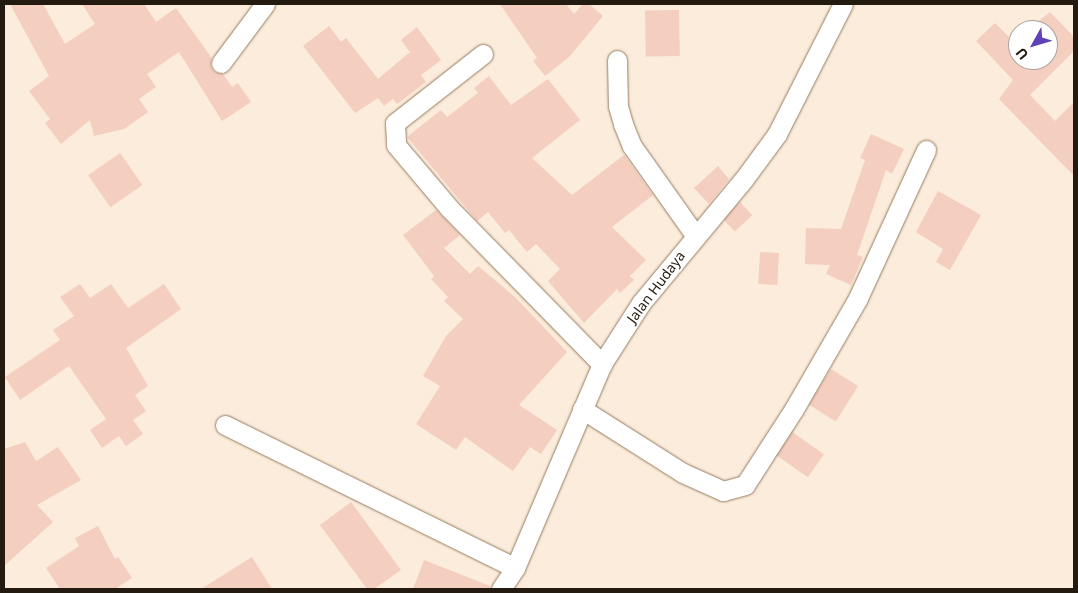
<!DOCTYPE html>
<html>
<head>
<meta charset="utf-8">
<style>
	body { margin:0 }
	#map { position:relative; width:1078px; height:593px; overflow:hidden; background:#fcecdb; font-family:"Noto Sans",sans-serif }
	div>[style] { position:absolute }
	.building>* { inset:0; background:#f4cebf; transform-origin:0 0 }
	.roads { filter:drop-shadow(0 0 1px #937c62) drop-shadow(0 0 1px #937c62) }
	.street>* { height:19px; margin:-9.5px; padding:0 9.5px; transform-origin:9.5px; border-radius:9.5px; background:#fff }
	span { translate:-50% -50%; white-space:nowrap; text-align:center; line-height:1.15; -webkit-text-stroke:4px #fff; paint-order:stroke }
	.street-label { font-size:14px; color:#241b10 }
	.frame { position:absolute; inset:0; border:5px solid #241b10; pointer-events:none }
	.north { position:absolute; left:1008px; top:20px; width:50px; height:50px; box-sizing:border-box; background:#fff; border:1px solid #a7a49f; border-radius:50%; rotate:231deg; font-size:14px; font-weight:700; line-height:20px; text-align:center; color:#241b10 }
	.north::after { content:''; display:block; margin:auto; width:18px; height:22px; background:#6141b9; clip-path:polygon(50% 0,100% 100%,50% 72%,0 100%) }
</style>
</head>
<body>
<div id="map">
	<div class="building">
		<i style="clip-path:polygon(10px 4px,43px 4px,65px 44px,95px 24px,82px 4px,144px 4px,156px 22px,176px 8px,211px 57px,211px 67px,214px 72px,223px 74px,232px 87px,238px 83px,251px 102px,222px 121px,179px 52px,147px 74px,156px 87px,139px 99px,148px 112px,124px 129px,94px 136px,90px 120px,61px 144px,45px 123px,50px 119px,29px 91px,49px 76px)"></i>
		<i style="clip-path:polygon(500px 4px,566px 4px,574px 14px,583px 4px,589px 4px,603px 16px,569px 57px,545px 76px,533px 61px,537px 58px)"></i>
		<i style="left:679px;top:10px;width:46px;height:34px;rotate:89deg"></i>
		<i style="clip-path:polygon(1050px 12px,1074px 37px,1074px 51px,1030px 95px,1055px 121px,1074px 102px,1074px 176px,999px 99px,1013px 80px,976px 41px,995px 23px,1013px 41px,1018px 37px,1018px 60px,1048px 60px,1048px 30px,1027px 30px)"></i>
		<i style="clip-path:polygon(329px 26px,341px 42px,346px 38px,378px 79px,410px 52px,401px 40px,417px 27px,441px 60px,421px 75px,426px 82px,397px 104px,393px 99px,384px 106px,378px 98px,355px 113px,303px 46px)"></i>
		<i style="clip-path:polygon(489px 76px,511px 105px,548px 79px,580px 120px,532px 158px,572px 195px,624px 155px,653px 195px,612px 227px,646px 260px,630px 276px,634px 280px,620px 293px,617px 289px,584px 323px,548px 281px,560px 269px,536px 244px,527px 252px,509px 230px,505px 233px,488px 212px,477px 221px,407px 137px,441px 110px,447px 117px,478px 93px,474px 88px)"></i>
		<i style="clip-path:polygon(871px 134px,904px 149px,892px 174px,886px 170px,857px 255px,863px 257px,851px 285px,826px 274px,830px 265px,805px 264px,806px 228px,841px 229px,865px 160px,860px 158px)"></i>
		<i style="left:120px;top:153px;width:39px;height:39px;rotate:55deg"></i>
		<i style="clip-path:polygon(718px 166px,729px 179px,709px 204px,694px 188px)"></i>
		<i style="clip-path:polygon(938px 191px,981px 215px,950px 270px,936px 262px,943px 249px,916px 232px)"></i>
		<i style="left:740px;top:202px;width:18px;height:24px;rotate:47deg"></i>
		<i style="clip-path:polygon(436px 210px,460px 235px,444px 248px,470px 274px,478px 266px,515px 297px,567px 352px,519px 405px,557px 430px,541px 454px,530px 447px,513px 471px,465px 437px,456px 450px,416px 424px,440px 386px,423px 376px,446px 336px,463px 319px,444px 301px,448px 297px,431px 279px,434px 276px,403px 235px)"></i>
		<i style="left:760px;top:252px;width:19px;height:32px;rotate:3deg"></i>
		<i style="clip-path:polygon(80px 284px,90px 298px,111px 284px,128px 308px,164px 284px,181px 309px,126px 348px,148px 386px,135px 395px,146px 411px,133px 420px,143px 434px,126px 446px,119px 436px,102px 448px,90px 430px,106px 419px,69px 366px,20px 400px,5px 377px,60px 340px,53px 330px,74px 316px,60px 297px)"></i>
		<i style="left:831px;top:369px;width:32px;height:42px;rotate:32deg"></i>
		<i style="left:792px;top:432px;width:39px;height:28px;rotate:35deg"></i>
		<i style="clip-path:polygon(25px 442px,36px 461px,58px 447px,81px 480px,37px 505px,53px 522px,4px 566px,4px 449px)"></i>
		<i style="clip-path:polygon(351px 502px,401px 570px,374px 589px,367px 589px,320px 525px)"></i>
		<i style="clip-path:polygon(98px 526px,115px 559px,118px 557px,132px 578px,115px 589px,60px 589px,46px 568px,79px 546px,75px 538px)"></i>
		<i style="clip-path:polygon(252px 557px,272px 589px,201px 589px)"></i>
		<i style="clip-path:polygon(424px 560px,490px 586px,490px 589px,413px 589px)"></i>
	</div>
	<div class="roads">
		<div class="street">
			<i style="left:483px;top:54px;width:112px;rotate:141.9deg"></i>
			<i style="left:395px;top:123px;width:22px;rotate:87deg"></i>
			<i style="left:396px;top:145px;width:82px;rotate:49.9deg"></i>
			<i style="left:449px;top:208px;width:219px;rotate:45.6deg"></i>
			<i style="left:617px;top:60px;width:46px;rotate:88.8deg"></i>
			<i style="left:618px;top:106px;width:19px;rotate:74deg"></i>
			<i style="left:623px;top:124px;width:24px;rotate:68deg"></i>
			<i style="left:632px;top:146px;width:109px;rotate:54.7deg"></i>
			<i style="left:221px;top:63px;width:74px;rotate:-53.3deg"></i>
			<i style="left:582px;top:409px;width:120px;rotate:32.4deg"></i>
			<i style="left:683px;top:473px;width:44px;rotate:24.2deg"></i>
			<i style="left:723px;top:491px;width:23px;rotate:-15deg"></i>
			<i style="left:745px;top:485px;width:90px;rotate:-57.2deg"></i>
			<i style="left:794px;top:409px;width:128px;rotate:-60deg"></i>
			<i style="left:858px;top:298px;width:163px;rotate:-65.3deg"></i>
			<i style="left:225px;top:425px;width:323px;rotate:26.2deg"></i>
			<i style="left:501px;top:589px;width:25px;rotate:-56deg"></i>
			<i style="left:515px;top:568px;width:222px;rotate:-66.9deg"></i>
			<i style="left:602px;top:364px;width:72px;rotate:-57.4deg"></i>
			<i style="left:641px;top:303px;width:161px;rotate:-50.3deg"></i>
			<i style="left:744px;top:179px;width:56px;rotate:-53.7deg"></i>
			<i style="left:777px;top:134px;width:146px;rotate:-63.1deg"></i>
		</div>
	</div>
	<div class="street-label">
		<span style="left:656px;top:287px;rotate:-53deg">Jalan Hudaya</span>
	</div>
	<div class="frame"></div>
	<div class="north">U</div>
</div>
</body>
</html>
